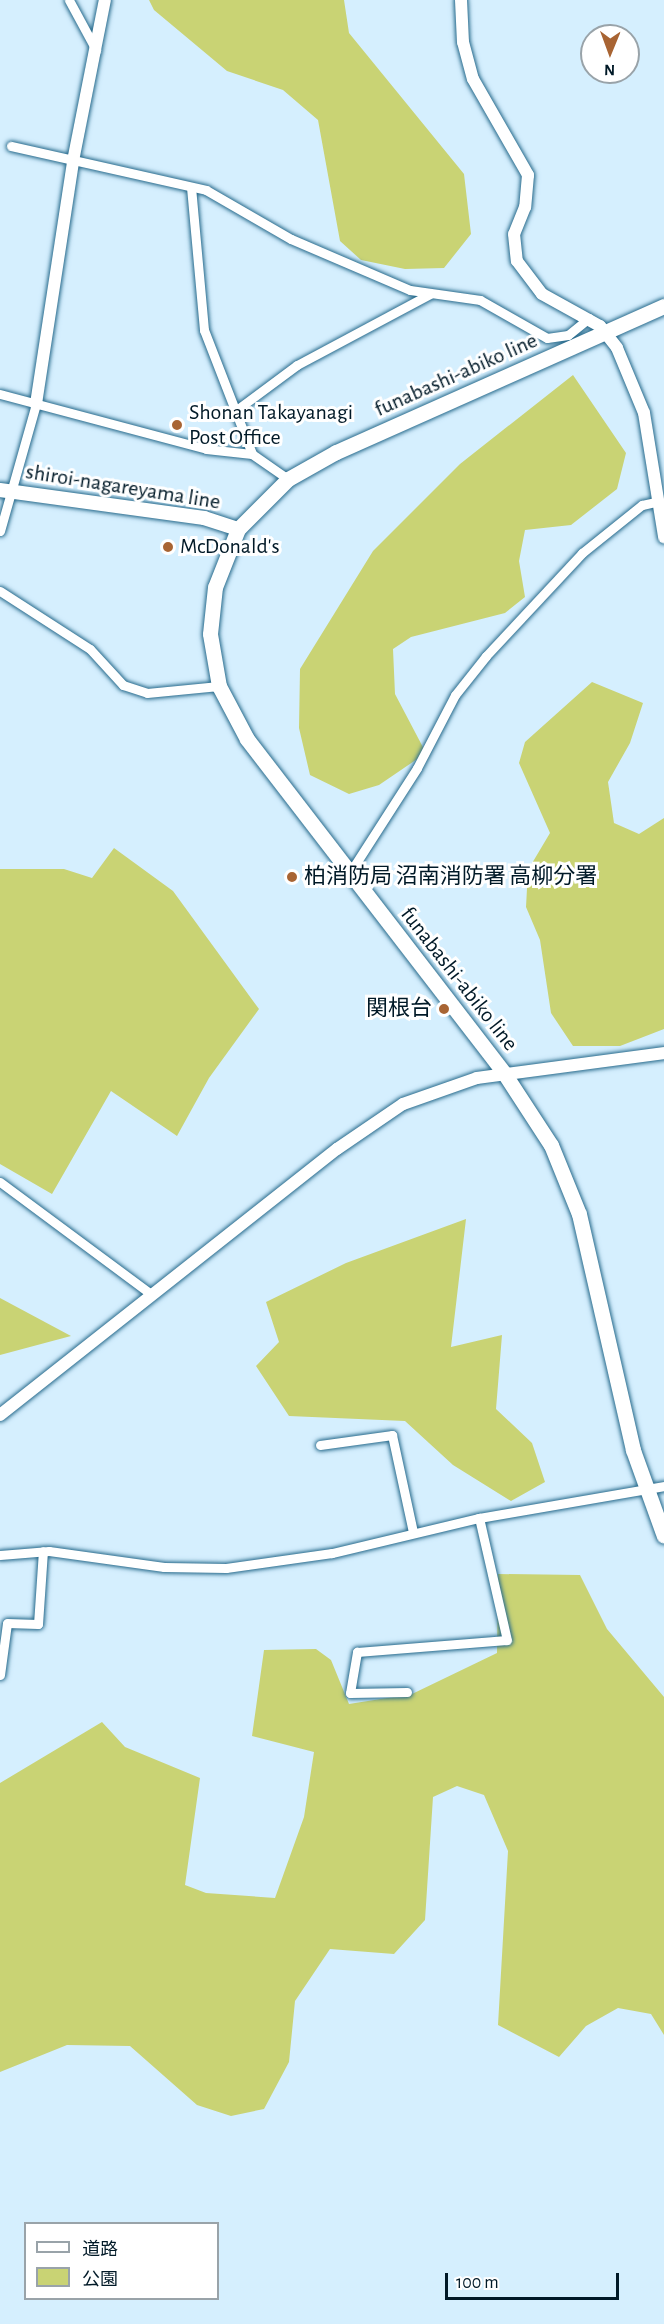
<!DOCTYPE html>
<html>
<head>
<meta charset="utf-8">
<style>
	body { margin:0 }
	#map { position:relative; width:664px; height:2324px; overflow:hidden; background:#d5effe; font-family:"Alegreya Sans","Noto Sans JP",sans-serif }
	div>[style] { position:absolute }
	.green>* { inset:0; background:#c9d374 }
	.roads { filter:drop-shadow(0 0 2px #276a8c) drop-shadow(0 0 2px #276a8c) }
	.minor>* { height:9px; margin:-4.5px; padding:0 4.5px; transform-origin:4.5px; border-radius:4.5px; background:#fff }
	.tertiary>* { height:12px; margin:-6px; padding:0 6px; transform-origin:6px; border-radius:6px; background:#fff }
	.secondary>* { height:14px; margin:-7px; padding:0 7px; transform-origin:7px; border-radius:7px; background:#fff }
	.primary>* { height:15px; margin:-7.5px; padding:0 7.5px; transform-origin:7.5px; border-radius:7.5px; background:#fff }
	.dots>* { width:16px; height:16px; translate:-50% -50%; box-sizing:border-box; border:3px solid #fff; border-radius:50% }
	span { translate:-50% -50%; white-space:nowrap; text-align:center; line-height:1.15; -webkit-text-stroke:6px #fff; paint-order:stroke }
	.street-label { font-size:22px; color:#001927 }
	.poi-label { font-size:22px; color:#001927 }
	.left { translate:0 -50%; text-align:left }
	.right { translate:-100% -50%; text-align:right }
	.legend { position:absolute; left:24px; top:2222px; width:195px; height:78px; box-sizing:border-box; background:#fff; border:2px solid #99a3a9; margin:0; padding:8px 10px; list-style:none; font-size:18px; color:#001927 }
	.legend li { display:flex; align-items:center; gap:12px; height:30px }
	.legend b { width:30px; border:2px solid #99a3a9 }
	.north { position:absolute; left:580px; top:24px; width:60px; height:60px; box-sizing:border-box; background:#fff; border:2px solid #99a3a9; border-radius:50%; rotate:181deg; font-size:16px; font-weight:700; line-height:24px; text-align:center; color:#001927 }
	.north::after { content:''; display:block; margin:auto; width:21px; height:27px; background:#a86433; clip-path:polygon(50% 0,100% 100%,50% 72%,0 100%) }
	.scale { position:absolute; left:445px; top:2273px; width:174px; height:27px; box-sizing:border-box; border:3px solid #001927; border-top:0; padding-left:8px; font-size:18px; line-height:21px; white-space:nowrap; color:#001927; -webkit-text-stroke:4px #fff; paint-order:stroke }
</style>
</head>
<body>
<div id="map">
	<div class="green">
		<i style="clip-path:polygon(149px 0,344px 0,349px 33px,464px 174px,471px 234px,444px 268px,405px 269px,361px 260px,340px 241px,318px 120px,283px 90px,227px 71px,154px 10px)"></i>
		<i style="clip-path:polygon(573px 375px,626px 453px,617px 489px,571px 525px,525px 530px,519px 561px,525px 597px,505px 613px,411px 637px,393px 649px,395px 694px,426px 753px,379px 785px,349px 794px,310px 775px,299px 728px,300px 669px,373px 551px,460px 464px)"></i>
		<i style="clip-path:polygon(592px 682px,643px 703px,630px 743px,608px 782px,614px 823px,639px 834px,664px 818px,664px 1029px,620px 1046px,573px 1046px,551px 1013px,540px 940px,526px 907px,528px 870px,550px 833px,519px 763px,525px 742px)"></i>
		<i style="clip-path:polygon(114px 848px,173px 891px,259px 1009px,209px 1078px,177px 1136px,111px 1091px,52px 1194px,0 1164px,0 869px,64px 869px,92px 878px)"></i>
		<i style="clip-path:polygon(466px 1219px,451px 1347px,502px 1335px,496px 1409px,532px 1443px,545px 1482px,511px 1501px,453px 1465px,405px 1421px,289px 1416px,256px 1366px,279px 1342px,266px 1302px,346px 1263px)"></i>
		<i style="clip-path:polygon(0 1298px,71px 1336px,0 1355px)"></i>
		<i style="clip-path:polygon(498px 1574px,580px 1575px,607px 1629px,664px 1697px,664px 2035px,651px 2014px,618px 2008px,586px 2026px,559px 2057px,498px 2025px,508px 1851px,484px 1795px,457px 1786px,433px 1797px,425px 1920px,394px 1954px,330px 1949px,295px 2001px,289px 2062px,264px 2109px,231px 2116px,197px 2105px,130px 2046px,67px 2045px,0 2072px,0 1783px,102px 1722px,125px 1747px,200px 1778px,185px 1885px,206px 1893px,275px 1898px,304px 1817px,314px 1752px,252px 1736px,264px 1650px,316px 1649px,331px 1660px,349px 1704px,412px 1694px,497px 1653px)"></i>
	</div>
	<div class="roads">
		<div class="minor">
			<i style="left:69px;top:0;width:57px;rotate:61.6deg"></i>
			<i style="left:11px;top:146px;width:200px;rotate:12.7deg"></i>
			<i style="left:206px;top:190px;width:98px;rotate:30deg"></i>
			<i style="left:291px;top:239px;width:129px;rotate:23.2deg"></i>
			<i style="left:410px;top:290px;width:71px;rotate:8.1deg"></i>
			<i style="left:480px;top:300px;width:77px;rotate:29.6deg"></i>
			<i style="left:547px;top:338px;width:21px;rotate:-8deg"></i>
			<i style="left:568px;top:335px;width:27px;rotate:-39deg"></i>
			<i style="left:191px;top:187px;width:144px;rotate:84.8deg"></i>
			<i style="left:204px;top:330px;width:133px;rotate:68.8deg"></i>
			<i style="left:0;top:394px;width:213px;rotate:14.9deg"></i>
			<i style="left:206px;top:449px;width:46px;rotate:6.2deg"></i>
			<i style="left:252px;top:454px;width:44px;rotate:34.8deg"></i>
			<i style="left:235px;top:411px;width:77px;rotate:-36.6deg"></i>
			<i style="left:297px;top:365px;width:151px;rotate:-28.1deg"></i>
			<i style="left:0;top:531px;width:132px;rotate:-74.2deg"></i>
			<i style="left:0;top:591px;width:107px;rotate:32.8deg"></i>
			<i style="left:90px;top:649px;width:49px;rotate:47.5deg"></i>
			<i style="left:123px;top:685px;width:25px;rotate:18deg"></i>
			<i style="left:147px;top:693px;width:72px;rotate:-5.6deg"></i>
			<i style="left:349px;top:874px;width:126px;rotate:-57.3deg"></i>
			<i style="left:417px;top:768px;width:82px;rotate:-62.5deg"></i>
			<i style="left:455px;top:695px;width:50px;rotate:-51.5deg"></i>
			<i style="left:486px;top:656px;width:141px;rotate:-47deg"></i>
			<i style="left:582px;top:553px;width:77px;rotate:-38.7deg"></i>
			<i style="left:642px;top:505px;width:13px;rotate:-13deg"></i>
			<i style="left:0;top:1182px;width:189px;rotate:36.6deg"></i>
			<i style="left:320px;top:1445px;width:73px;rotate:-7.9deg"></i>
			<i style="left:392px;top:1435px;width:99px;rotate:77.8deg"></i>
			<i style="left:0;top:1555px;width:49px;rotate:-4.7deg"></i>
			<i style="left:49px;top:1551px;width:116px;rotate:7.9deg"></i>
			<i style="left:164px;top:1567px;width:62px;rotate:0.9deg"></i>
			<i style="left:226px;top:1568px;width:107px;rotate:-8.1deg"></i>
			<i style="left:332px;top:1553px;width:151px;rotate:-13.4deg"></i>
			<i style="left:479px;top:1518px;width:188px;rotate:-9.8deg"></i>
			<i style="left:0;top:1675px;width:52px;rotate:-82.3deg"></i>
			<i style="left:7px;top:1623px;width:31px;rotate:2deg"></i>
			<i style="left:38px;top:1624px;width:73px;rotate:-86.1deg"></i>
			<i style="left:407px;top:1692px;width:57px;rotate:179deg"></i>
			<i style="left:350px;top:1693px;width:42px;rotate:-80.3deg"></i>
			<i style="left:357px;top:1652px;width:150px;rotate:-4.6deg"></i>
			<i style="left:507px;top:1640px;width:125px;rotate:-102.9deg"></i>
		</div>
		<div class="tertiary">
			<i style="left:461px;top:0;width:42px;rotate:87.3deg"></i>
			<i style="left:463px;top:42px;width:38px;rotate:75deg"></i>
			<i style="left:473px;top:79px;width:111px;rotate:60.2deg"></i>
			<i style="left:528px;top:175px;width:32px;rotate:95deg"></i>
			<i style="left:525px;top:207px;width:29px;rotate:112deg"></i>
			<i style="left:514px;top:234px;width:27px;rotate:84deg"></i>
			<i style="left:517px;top:261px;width:41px;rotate:52.9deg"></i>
			<i style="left:542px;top:294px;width:66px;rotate:28.9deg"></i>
			<i style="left:600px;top:326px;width:28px;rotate:52deg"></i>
			<i style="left:617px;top:348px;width:70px;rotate:67.4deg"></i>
			<i style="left:644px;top:413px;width:126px;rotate:80.8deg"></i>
			<i style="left:36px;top:404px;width:246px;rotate:-81.3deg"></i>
			<i style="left:73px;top:161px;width:164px;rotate:-78.8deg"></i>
			<i style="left:0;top:1415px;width:429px;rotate:-38.3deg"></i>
			<i style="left:337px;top:1149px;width:80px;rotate:-34.3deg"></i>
			<i style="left:403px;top:1104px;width:78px;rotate:-19.4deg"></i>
			<i style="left:477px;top:1078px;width:189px;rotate:-7.6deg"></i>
		</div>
		<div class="secondary">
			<i style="left:0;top:490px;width:206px;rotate:7.8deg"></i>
			<i style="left:204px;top:518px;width:36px;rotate:18deg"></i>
		</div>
		<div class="primary">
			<i style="left:664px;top:306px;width:359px;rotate:156deg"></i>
			<i style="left:336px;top:452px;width:55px;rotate:150.6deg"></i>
			<i style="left:288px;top:479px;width:71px;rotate:135deg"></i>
			<i style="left:238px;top:529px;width:62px;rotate:111.6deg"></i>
			<i style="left:215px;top:587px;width:47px;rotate:96.1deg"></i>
			<i style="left:210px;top:634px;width:53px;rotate:80.2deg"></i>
			<i style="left:219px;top:686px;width:60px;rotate:62.2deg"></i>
			<i style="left:247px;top:739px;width:421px;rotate:52.4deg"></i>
			<i style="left:504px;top:1073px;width:86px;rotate:56.9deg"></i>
			<i style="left:551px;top:1145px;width:74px;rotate:67.9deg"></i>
			<i style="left:579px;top:1214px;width:242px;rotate:77.1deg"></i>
			<i style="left:633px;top:1450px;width:91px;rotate:70.2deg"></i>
		</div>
	</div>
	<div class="dots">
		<i style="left:177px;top:425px;background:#a86433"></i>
		<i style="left:168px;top:547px;background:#a86433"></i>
		<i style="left:292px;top:877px;background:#a86433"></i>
		<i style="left:444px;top:1009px;background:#a86433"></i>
	</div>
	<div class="street-label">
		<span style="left:456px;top:375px;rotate:-24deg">funabashi-abiko line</span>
		<span style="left:123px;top:487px;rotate:9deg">shiroi-nagareyama line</span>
		<span style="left:459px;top:979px;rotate:52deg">funabashi-abiko line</span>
	</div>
	<div class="poi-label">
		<span class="left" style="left:189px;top:425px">Shonan Takayanagi<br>Post Office</span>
		<span class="left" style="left:180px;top:547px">McDonald's</span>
		<span class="left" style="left:304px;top:877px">柏消防局 沼南消防署 高柳分署</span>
		<span class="right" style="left:432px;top:1009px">関根台</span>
	</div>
	<ul class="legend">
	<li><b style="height:8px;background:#fff"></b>道路</li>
	<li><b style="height:16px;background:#c9d374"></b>公園</li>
	</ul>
	<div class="north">N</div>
	<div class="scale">100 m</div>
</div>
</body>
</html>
